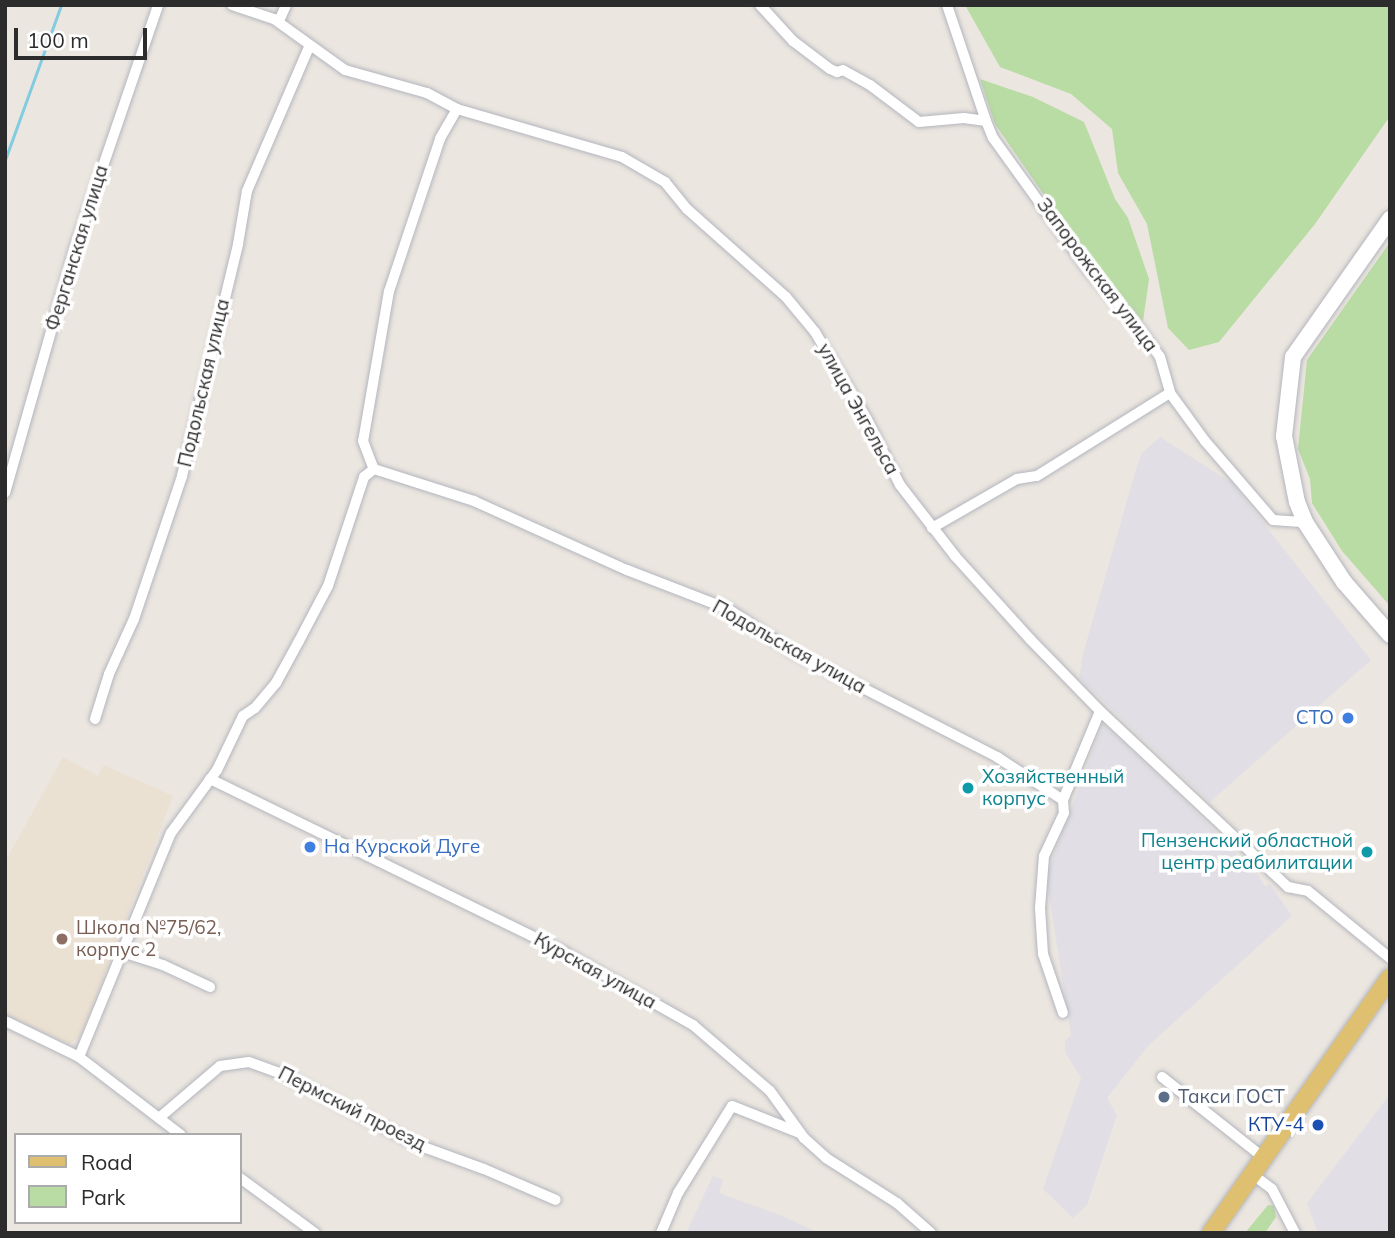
<!DOCTYPE html>
<html>
<head>
<meta charset="utf-8">
<style>
	body { margin:0 }
	#map { position:relative; width:1395px; height:1238px; overflow:hidden; background:#ece6e0; font-family:Mulish,sans-serif }
	div>[style] { position:absolute }
	.industrial>* { inset:0; background:#e1dfe5 }
	.education>* { inset:0; background:#ebe1d2 }
	.green>* { inset:0; background:#b9dba4 }
	.stream>* { height:2.5px; margin:-1.25px; padding:0 1.25px; transform-origin:1.25px; border-radius:1.25px; background:#81cce0 }
	.roads { filter:drop-shadow(0 0 2px #b3b6be) drop-shadow(0 0 2px #b3b6be) }
	.street>* { height:10px; margin:-5px; padding:0 5px; transform-origin:5px; border-radius:5px; background:#fff }
	.secondary>* { height:16px; margin:-8px; padding:0 8px; transform-origin:8px; border-radius:8px; background:#fff }
	.primary>* { height:18px; margin:-9px; padding:0 9px; transform-origin:9px; border-radius:9px; background:#dfc071 }
	.dots>* { width:19px; height:19px; translate:-50% -50%; box-sizing:border-box; border:4px solid #fff; border-radius:50% }
	span { translate:-50% -50%; white-space:nowrap; text-align:center; line-height:1.15; -webkit-text-stroke:7px #fff; paint-order:stroke }
	.street-label { font-size:19px; color:#2c2c2c }
	.shop-label { font-size:19px; color:#366cbe }
	.right { translate:-100% -50%; text-align:right }
	.left { translate:0 -50%; text-align:left }
	.culture-label { font-size:19px; color:#0d838f }
	.education-label { font-size:19px; color:#785e54 }
	.service-label { font-size:19px; color:#4e5e75 }
	.transit-label { font-size:19px; color:#164399 }
	.frame { position:absolute; inset:0; border:7px solid #2c2c2c; pointer-events:none }
	.legend { position:absolute; left:14px; top:1133px; width:228px; height:91px; box-sizing:border-box; background:#fff; border:2px solid #ababab; margin:0; padding:9px 12px; list-style:none; font-size:21px; color:#2c2c2c }
	.legend li { display:flex; align-items:center; gap:14px; height:35px }
	.legend b { width:35px; border:2px solid #ababab }
	.scale { position:absolute; left:14px; top:28px; width:133px; height:32px; box-sizing:border-box; border:4px solid #2c2c2c; border-top:0; padding-left:9px; font-size:21px; line-height:24px; white-space:nowrap; color:#2c2c2c; -webkit-text-stroke:5px #fff; paint-order:stroke }
</style>
</head>
<body>
<div id="map">
	<div class="industrial">
		<i style="clip-path:polygon(1160px 437px,1232px 483px,1371px 660px,1210px 802px,1079px 678px,1083px 654px,1136px 469px,1142px 453px)"></i>
		<i style="clip-path:polygon(1103px 724px,1194px 810px,1257px 874px,1265px 886px,1270px 884px,1292px 916px,1148px 1046px,1107px 1098px,1117px 1115px,1087px 1205px,1073px 1218px,1043px 1189px,1081px 1078px,1065px 1052px,1065px 1041px,1071px 1035px,1046px 876px)"></i>
		<i style="clip-path:polygon(1387px 1098px,1390px 1103px,1390px 1233px,1318px 1233px,1307px 1203px)"></i>
		<i style="clip-path:polygon(713px 1176px,723px 1180px,719px 1193px,785px 1217px,819px 1233px,686px 1233px)"></i>
	</div>
	<div class="education">
		<i style="clip-path:polygon(63px 757px,98px 776px,104px 765px,173px 796px,81px 1036px,69px 1044px,5px 1015px,5px 862px)"></i>
	</div>
	<div class="green">
		<i style="clip-path:polygon(965px 5px,1390px 5px,1390px 116px,1315px 224px,1219px 342px,1189px 350px,1168px 328px,1147px 224px,1118px 173px,1112px 129px,1071px 94px,1000px 67px)"></i>
		<i style="clip-path:polygon(980px 79px,1033px 97px,1084px 122px,1115px 199px,1128px 218px,1149px 279px,1143px 321px,1098px 273px,995px 124px)"></i>
		<i style="clip-path:polygon(1390px 242px,1390px 606px,1342px 551px,1312px 503px,1310px 479px,1298px 449px,1307px 360px)"></i>
		<i style="clip-path:polygon(1268px 1205px,1274px 1206px,1276px 1217px,1265px 1233px,1245px 1233px)"></i>
	</div>
	<div class="stream">
		<i style="left:5px;top:160px;width:165px;rotate:-70.1deg"></i>
	</div>
	<div class="roads">
		<div class="street">
			<i style="left:232px;top:5px;width:44px;rotate:18.4deg"></i>
			<i style="left:274px;top:19px;width:87px;rotate:35.7deg"></i>
			<i style="left:345px;top:70px;width:85px;rotate:15.7deg"></i>
			<i style="left:427px;top:93px;width:34px;rotate:28deg"></i>
			<i style="left:457px;top:109px;width:172px;rotate:16.2deg"></i>
			<i style="left:622px;top:157px;width:50px;rotate:30.2deg"></i>
			<i style="left:665px;top:182px;width:35px;rotate:51deg"></i>
			<i style="left:687px;top:209px;width:132px;rotate:41.6deg"></i>
			<i style="left:786px;top:297px;width:45px;rotate:50.4deg"></i>
			<i style="left:815px;top:332px;width:102px;rotate:59.4deg"></i>
			<i style="left:867px;top:420px;width:73px;rotate:63.1deg"></i>
			<i style="left:900px;top:485px;width:90px;rotate:52.2deg"></i>
			<i style="left:955px;top:556px;width:113px;rotate:47.9deg"></i>
			<i style="left:1031px;top:640px;width:99px;rotate:45.8deg"></i>
			<i style="left:1100px;top:711px;width:258px;rotate:43.1deg"></i>
			<i style="left:1288px;top:887px;width:20px;rotate:11deg"></i>
			<i style="left:1308px;top:891px;width:106px;rotate:39.3deg"></i>
			<i style="left:760px;top:5px;width:49px;rotate:47.5deg"></i>
			<i style="left:793px;top:41px;width:46px;rotate:37.1deg"></i>
			<i style="left:830px;top:69px;width:8px;rotate:23deg"></i>
			<i style="left:837px;top:72px;width:6px;rotate:-18deg"></i>
			<i style="left:843px;top:70px;width:31px;rotate:29deg"></i>
			<i style="left:870px;top:85px;width:61px;rotate:37.1deg"></i>
			<i style="left:919px;top:122px;width:45px;rotate:-5.1deg"></i>
			<i style="left:964px;top:118px;width:22px;rotate:8deg"></i>
			<i style="left:986px;top:121px;width:18px;rotate:68deg"></i>
			<i style="left:993px;top:138px;width:164px;rotate:54.2deg"></i>
			<i style="left:1089px;top:271px;width:76px;rotate:48.7deg"></i>
			<i style="left:1139px;top:328px;width:36px;rotate:54deg"></i>
			<i style="left:1160px;top:357px;width:37px;rotate:74deg"></i>
			<i style="left:1170px;top:393px;width:59px;rotate:53.9deg"></i>
			<i style="left:1205px;top:441px;width:104px;rotate:49.3deg"></i>
			<i style="left:1273px;top:520px;width:32px;rotate:4deg"></i>
			<i style="left:947px;top:5px;width:122px;rotate:71.4deg"></i>
			<i style="left:279px;top:21px;width:17px;rotate:-66deg"></i>
			<i style="left:457px;top:109px;width:34px;rotate:120deg"></i>
			<i style="left:440px;top:139px;width:160px;rotate:108.5deg"></i>
			<i style="left:389px;top:291px;width:152px;rotate:99.8deg"></i>
			<i style="left:363px;top:441px;width:30px;rotate:69deg"></i>
			<i style="left:374px;top:469px;width:105px;rotate:17.7deg"></i>
			<i style="left:474px;top:501px;width:168px;rotate:24.3deg"></i>
			<i style="left:627px;top:570px;width:108px;rotate:21.1deg"></i>
			<i style="left:728px;top:609px;width:76px;rotate:33.7deg"></i>
			<i style="left:791px;top:651px;width:232px;rotate:27.2deg"></i>
			<i style="left:997px;top:757px;width:79px;rotate:33.1deg"></i>
			<i style="left:1063px;top:800px;width:96px;rotate:-67.4deg"></i>
			<i style="left:5px;top:493px;width:255px;rotate:-74.1deg"></i>
			<i style="left:75px;top:248px;width:257px;rotate:-71.1deg"></i>
			<i style="left:932px;top:528px;width:98px;rotate:-30deg"></i>
			<i style="left:1017px;top:479px;width:20px;rotate:-9deg"></i>
			<i style="left:1037px;top:476px;width:157px;rotate:-32deg"></i>
			<i style="left:95px;top:719px;width:47px;rotate:-72.7deg"></i>
			<i style="left:109px;top:674px;width:60px;rotate:-65.6deg"></i>
			<i style="left:134px;top:619px;width:151px;rotate:-71.4deg"></i>
			<i style="left:182px;top:476px;width:239px;rotate:-76.4deg"></i>
			<i style="left:238px;top:244px;width:54px;rotate:-80.4deg"></i>
			<i style="left:247px;top:191px;width:157px;rotate:-66.7deg"></i>
			<i style="left:210px;top:779px;width:394px;rotate:26deg"></i>
			<i style="left:564px;top:952px;width:148px;rotate:29.5deg"></i>
			<i style="left:693px;top:1025px;width:101px;rotate:40.6deg"></i>
			<i style="left:770px;top:1091px;width:58px;rotate:54.1deg"></i>
			<i style="left:804px;top:1138px;width:30px;rotate:42deg"></i>
			<i style="left:826px;top:1158px;width:84px;rotate:32.4deg"></i>
			<i style="left:897px;top:1203px;width:45px;rotate:41.4deg"></i>
			<i style="left:1063px;top:800px;width:13px;rotate:86deg"></i>
			<i style="left:1064px;top:813px;width:47px;rotate:114.9deg"></i>
			<i style="left:1044px;top:856px;width:52px;rotate:94.4deg"></i>
			<i style="left:1040px;top:908px;width:46px;rotate:86.3deg"></i>
			<i style="left:1043px;top:954px;width:62px;rotate:71.3deg"></i>
			<i style="left:122px;top:952px;width:43px;rotate:17.6deg"></i>
			<i style="left:163px;top:965px;width:52px;rotate:25.1deg"></i>
			<i style="left:5px;top:1021px;width:82px;rotate:25.9deg"></i>
			<i style="left:79px;top:1057px;width:128px;rotate:37.4deg"></i>
			<i style="left:79px;top:1057px;width:242px;rotate:-67.7deg"></i>
			<i style="left:171px;top:833px;width:78px;rotate:-53.9deg"></i>
			<i style="left:217px;top:770px;width:60px;rotate:-64.3deg"></i>
			<i style="left:243px;top:716px;width:14px;rotate:-34deg"></i>
			<i style="left:255px;top:708px;width:33px;rotate:-50deg"></i>
			<i style="left:276px;top:683px;width:48px;rotate:-61.3deg"></i>
			<i style="left:299px;top:641px;width:62px;rotate:-62.2deg"></i>
			<i style="left:328px;top:586px;width:115px;rotate:-71.7deg"></i>
			<i style="left:364px;top:477px;width:13px;rotate:-39deg"></i>
			<i style="left:1162px;top:1077px;width:130px;rotate:38.5deg"></i>
			<i style="left:159px;top:1118px;width:80px;rotate:-40.4deg"></i>
			<i style="left:220px;top:1066px;width:29px;rotate:-8deg"></i>
			<i style="left:249px;top:1062px;width:35px;rotate:20deg"></i>
			<i style="left:282px;top:1074px;width:153px;rotate:27.6deg"></i>
			<i style="left:418px;top:1145px;width:70px;rotate:20deg"></i>
			<i style="left:484px;top:1169px;width:78px;rotate:23.3deg"></i>
			<i style="left:1252px;top:1174px;width:25px;rotate:37deg"></i>
			<i style="left:1272px;top:1189px;width:50px;rotate:62.4deg"></i>
			<i style="left:240px;top:1178px;width:93px;rotate:36.3deg"></i>
			<i style="left:661px;top:1233px;width:43px;rotate:-67deg"></i>
			<i style="left:678px;top:1193px;width:102px;rotate:-58.2deg"></i>
			<i style="left:732px;top:1106px;width:73px;rotate:21.7deg"></i>
		</div>
		<div class="secondary">
			<i style="left:1390px;top:219px;width:169px;rotate:125.1deg"></i>
			<i style="left:1293px;top:357px;width:80px;rotate:96.5deg"></i>
			<i style="left:1284px;top:436px;width:67px;rotate:78.9deg"></i>
			<i style="left:1297px;top:502px;width:22px;rotate:68deg"></i>
			<i style="left:1305px;top:522px;width:72px;rotate:57deg"></i>
			<i style="left:1344px;top:582px;width:70px;rotate:49deg"></i>
		</div>
		<div class="primary">
			<i style="left:1211px;top:1233px;width:312px;rotate:-55deg"></i>
		</div>
	</div>
	<div class="dots">
		<i style="left:1348px;top:718px;background:#3f7fe0"></i>
		<i style="left:968px;top:788px;background:#0f9aa8"></i>
		<i style="left:310px;top:847px;background:#3f7fe0"></i>
		<i style="left:1367px;top:852px;background:#0f9aa8"></i>
		<i style="left:62px;top:939px;background:#8d6e63"></i>
		<i style="left:1164px;top:1097px;background:#5c6f8a"></i>
		<i style="left:1318px;top:1125px;background:#1a4fb4"></i>
	</div>
	<div class="street-label">
		<span style="left:77px;top:248px;rotate:-73deg">Ферганская улица</span>
		<span style="left:1097px;top:275px;rotate:53deg">Запорожская улица</span>
		<span style="left:204px;top:383px;rotate:-77deg">Подольская улица</span>
		<span style="left:858px;top:409px;rotate:61deg">улица Энгельса</span>
		<span style="left:789px;top:647px;rotate:29deg">Подольская улица</span>
		<span style="left:595px;top:971px;rotate:29deg">Курская улица</span>
		<span style="left:352px;top:1109px;rotate:27deg">Пермский проезд</span>
	</div>
	<div class="shop-label">
		<span class="right" style="left:1334px;top:718px">СТО</span>
		<span class="left" style="left:324px;top:847px">На Курской Дуге</span>
	</div>
	<div class="culture-label">
		<span class="left" style="left:982px;top:788px">Хозяйственный<br>корпус</span>
		<span class="right" style="left:1353px;top:852px">Пензенский областной<br>центр реабилитации</span>
	</div>
	<div class="education-label">
		<span class="left" style="left:76px;top:939px">Школа №75/62,<br>корпус 2</span>
	</div>
	<div class="service-label">
		<span class="left" style="left:1178px;top:1097px">Такси ГОСТ</span>
	</div>
	<div class="transit-label">
		<span class="right" style="left:1304px;top:1125px">КТУ-4</span>
	</div>
	<div class="frame"></div>
	<ul class="legend">
	<li><b style="height:9px;background:#dfc071"></b>Road</li>
	<li><b style="height:19px;background:#b9dba4"></b>Park</li>
	</ul>
	<div class="scale">100 m</div>
</div>
</body>
</html>
